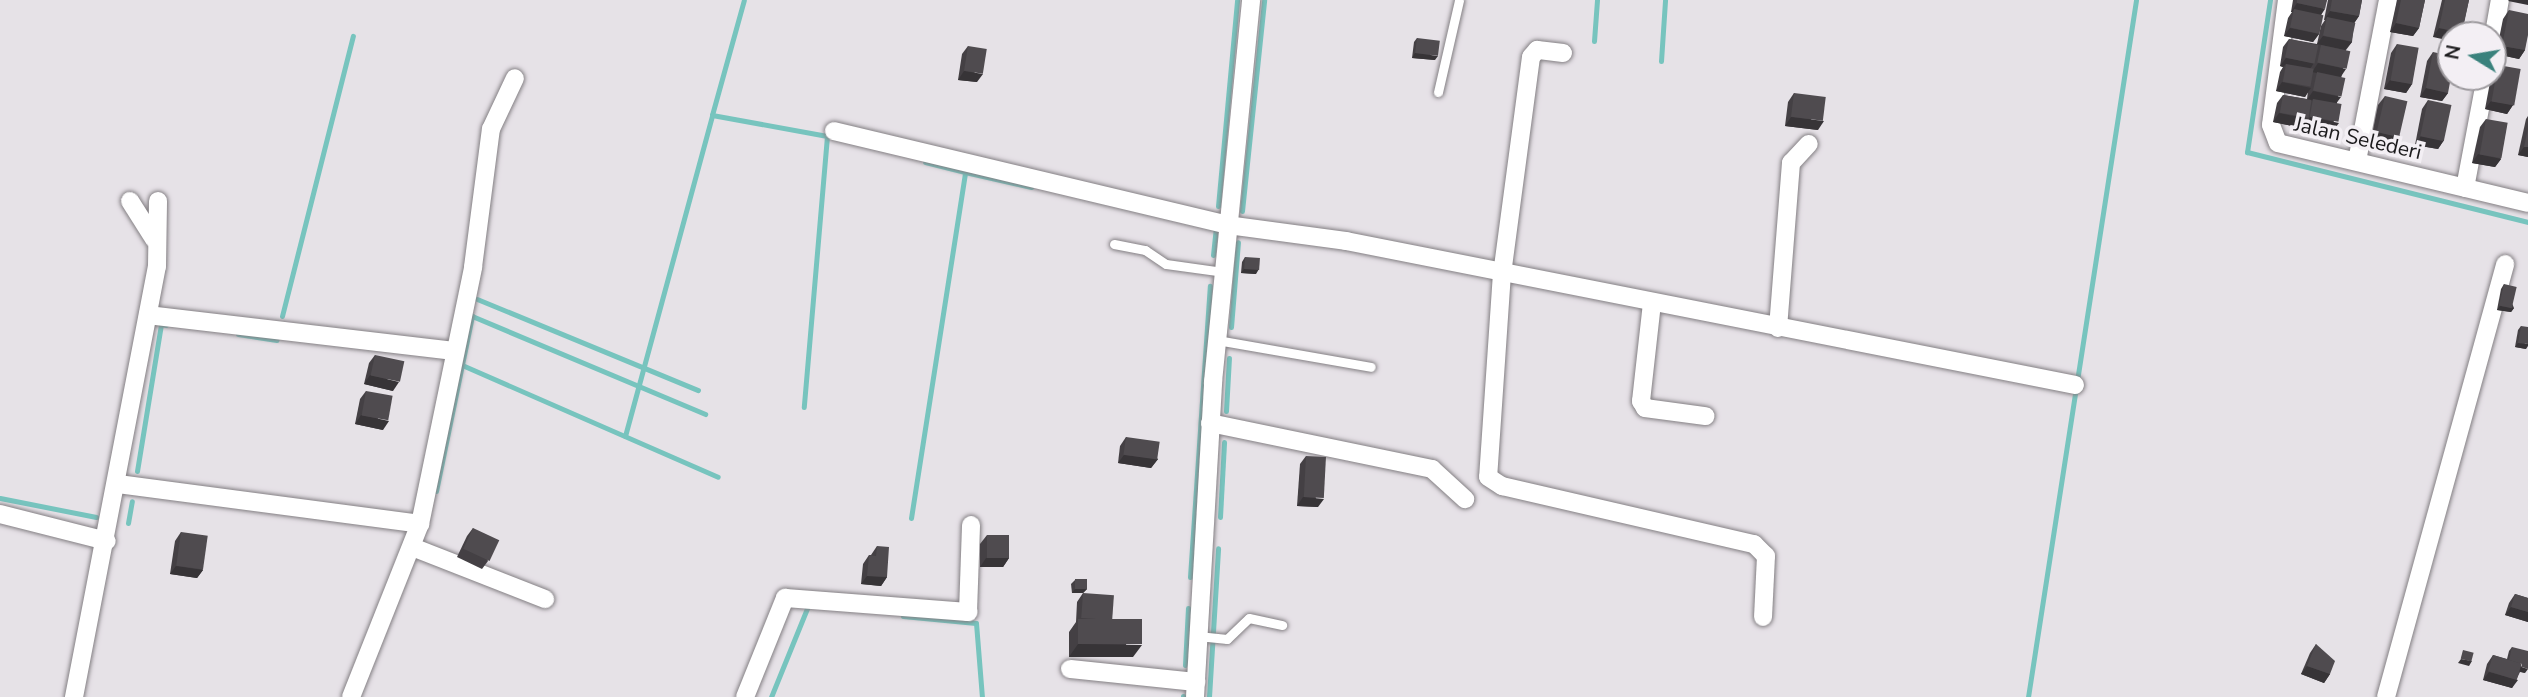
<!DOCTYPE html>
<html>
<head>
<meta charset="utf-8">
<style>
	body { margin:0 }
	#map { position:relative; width:2528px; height:697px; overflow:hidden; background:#e6e2e7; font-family:"Nunito Sans",sans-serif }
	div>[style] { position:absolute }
	.stream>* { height:5px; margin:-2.5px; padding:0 2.5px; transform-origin:2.5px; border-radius:2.5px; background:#77c4be }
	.roads { filter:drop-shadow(0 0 2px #837f83) drop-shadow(0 0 2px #837f83) }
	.lane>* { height:9px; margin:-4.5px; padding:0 4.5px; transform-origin:4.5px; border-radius:4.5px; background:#fff }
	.street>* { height:18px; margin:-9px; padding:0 9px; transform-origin:9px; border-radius:9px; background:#fff }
	.wall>* { inset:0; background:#444044 }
	.shaded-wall>* { inset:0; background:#373437 }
	.building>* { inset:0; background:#4f4b4f; transform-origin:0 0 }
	span { translate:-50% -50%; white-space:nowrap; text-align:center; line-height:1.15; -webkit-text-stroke:7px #f3eff4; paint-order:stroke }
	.street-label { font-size:21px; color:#1b1a1c }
	.north { position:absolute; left:2437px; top:21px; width:70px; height:70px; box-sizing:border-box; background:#f3eff4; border:2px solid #9d9a9e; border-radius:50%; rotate:281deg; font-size:19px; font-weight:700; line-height:28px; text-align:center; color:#1b1a1c }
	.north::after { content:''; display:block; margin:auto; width:24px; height:32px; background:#3a827d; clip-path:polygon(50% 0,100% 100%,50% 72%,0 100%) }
</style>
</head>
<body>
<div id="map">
	<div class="stream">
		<i style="left:2270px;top:0;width:154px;rotate:98.6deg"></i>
		<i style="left:2247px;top:152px;width:290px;rotate:14deg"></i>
		<i style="left:1594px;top:41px;width:41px;rotate:-85.8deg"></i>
		<i style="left:1661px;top:61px;width:61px;rotate:-86.2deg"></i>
		<i style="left:712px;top:115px;width:119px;rotate:-74.5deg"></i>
		<i style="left:965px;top:172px;width:68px;rotate:12.8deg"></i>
		<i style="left:1218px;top:206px;width:207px;rotate:-84.7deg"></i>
		<i style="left:1242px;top:211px;width:212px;rotate:-84deg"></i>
		<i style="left:1213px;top:255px;width:28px;rotate:-84deg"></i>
		<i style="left:477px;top:299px;width:239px;rotate:22.4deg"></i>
		<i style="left:282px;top:316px;width:289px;rotate:-75.8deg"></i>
		<i style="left:1231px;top:327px;width:85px;rotate:-85.3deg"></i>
		<i style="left:238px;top:334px;width:39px;rotate:9deg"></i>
		<i style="left:462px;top:365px;width:279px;rotate:23.6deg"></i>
		<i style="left:1226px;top:411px;width:53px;rotate:-86.8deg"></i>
		<i style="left:625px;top:436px;width:333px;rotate:-74.8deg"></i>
		<i style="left:712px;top:115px;width:117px;rotate:10.3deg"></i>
		<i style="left:827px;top:136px;width:272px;rotate:94.9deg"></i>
		<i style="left:137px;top:471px;width:149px;rotate:-80.7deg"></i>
		<i style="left:161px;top:324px;width:5px;rotate:11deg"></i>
		<i style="left:436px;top:491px;width:179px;rotate:-78.4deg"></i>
		<i style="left:472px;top:316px;width:253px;rotate:22.8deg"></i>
		<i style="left:0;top:498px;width:98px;rotate:11.2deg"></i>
		<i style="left:1220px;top:517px;width:75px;rotate:-86.9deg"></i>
		<i style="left:911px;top:518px;width:350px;rotate:-81.1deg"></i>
		<i style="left:965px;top:172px;width:41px;rotate:-166deg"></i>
		<i style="left:128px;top:523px;width:22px;rotate:-80deg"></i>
		<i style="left:1190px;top:577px;width:292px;rotate:-86.1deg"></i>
		<i style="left:903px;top:616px;width:73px;rotate:5.5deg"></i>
		<i style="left:976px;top:623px;width:74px;rotate:85.4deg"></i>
		<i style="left:1185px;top:665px;width:57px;rotate:-87deg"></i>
		<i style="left:771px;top:697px;width:98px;rotate:-67.9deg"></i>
		<i style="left:1183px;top:697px;width:1px;rotate:-90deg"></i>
		<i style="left:1209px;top:697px;width:149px;rotate:-86.5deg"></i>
		<i style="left:2028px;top:697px;width:705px;rotate:-81.19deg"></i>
	</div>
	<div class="roads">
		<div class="lane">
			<i style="left:1438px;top:92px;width:94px;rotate:-77.1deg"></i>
			<i style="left:1114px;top:244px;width:32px;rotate:11deg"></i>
			<i style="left:1145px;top:250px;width:25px;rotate:34deg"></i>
			<i style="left:1166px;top:264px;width:59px;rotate:7.9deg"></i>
			<i style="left:1217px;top:340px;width:156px;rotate:9.9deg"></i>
			<i style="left:1198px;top:636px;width:29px;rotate:6deg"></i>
			<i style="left:1227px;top:639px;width:30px;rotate:-44deg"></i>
			<i style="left:1249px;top:618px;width:34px;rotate:12deg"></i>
		</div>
		<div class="street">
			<i style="left:2287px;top:0;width:126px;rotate:97.3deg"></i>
			<i style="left:2271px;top:125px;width:19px;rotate:69deg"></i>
			<i style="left:2278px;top:143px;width:257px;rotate:13.5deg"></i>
			<i style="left:2493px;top:39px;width:40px;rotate:-80deg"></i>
			<i style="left:1563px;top:53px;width:26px;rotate:-173deg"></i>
			<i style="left:1537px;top:50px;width:9px;rotate:131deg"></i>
			<i style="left:1531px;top:57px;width:218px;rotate:97.6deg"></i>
			<i style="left:1502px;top:273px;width:204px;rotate:93.9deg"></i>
			<i style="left:1488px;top:477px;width:17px;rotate:33deg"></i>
			<i style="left:1502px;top:486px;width:259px;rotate:13deg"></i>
			<i style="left:1754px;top:544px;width:17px;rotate:45deg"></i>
			<i style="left:1766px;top:556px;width:61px;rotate:92.8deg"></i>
			<i style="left:834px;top:131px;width:405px;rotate:13.4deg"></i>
			<i style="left:1228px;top:225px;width:119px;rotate:7.7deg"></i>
			<i style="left:1346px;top:241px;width:743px;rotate:11.17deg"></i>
			<i style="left:2357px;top:161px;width:164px;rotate:-79.1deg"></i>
			<i style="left:2465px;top:188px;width:113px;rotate:-79.3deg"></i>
			<i style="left:130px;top:201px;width:45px;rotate:57.7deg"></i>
			<i style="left:1652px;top:303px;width:99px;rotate:96.4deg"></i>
			<i style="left:1641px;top:401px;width:8px;rotate:60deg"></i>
			<i style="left:1645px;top:408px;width:61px;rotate:7.6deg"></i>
			<i style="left:148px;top:315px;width:308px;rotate:6.7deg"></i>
			<i style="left:1778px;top:328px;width:166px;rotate:-85.5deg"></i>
			<i style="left:1791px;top:163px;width:26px;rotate:-47deg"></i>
			<i style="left:1210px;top:423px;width:227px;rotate:11.7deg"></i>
			<i style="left:1432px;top:469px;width:45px;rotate:42.3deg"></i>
			<i style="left:118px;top:484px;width:305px;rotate:7.5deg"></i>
			<i style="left:0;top:514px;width:110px;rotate:14.2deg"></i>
			<i style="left:412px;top:547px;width:143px;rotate:21.4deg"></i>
			<i style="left:1070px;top:669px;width:127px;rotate:5.9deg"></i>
			<i style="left:74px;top:697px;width:439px;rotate:-79.1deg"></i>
			<i style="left:157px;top:266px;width:65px;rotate:-89.1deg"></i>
			<i style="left:351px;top:697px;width:186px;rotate:-68.3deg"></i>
			<i style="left:420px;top:524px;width:262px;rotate:-78.3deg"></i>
			<i style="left:473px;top:267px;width:139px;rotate:-82.6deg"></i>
			<i style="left:491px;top:129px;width:56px;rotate:-64.8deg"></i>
			<i style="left:745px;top:697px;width:107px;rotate:-68deg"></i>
			<i style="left:785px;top:598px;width:184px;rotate:4.4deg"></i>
			<i style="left:968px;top:612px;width:87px;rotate:-88deg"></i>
			<i style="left:1195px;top:697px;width:316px;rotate:-86.7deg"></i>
			<i style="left:1213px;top:382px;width:384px;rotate:-84.3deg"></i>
			<i style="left:2386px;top:697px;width:449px;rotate:-74.6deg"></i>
		</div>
	</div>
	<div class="wall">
		<i style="clip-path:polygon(2293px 0,2327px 0,2321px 15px,2319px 34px,2313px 42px,2284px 36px,2288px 18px,2292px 12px,2291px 12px)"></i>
		<i style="clip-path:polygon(2328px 0,2362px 0,2359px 16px,2354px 23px,2352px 42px,2346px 50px,2332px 132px,2304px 126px,2304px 125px,2302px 128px,2273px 122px,2277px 103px,2283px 95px,2307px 99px,2308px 91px,2305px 97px,2276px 91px,2280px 72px,2283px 67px,2280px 66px,2283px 47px,2289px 39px,2317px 44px,2321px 26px,2325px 20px,2324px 20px)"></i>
		<i style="clip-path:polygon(2397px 0,2425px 0,2419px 28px,2413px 36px,2390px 32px)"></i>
		<i style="clip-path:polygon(2442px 0,2469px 0,2461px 35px,2433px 37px)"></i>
		<i style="clip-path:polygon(2509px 10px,2525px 50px,2519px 59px,2496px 54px,2503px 19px)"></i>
		<i style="clip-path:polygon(1417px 38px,1435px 60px,1412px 58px,1414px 42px)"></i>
		<i style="clip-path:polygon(2397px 44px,2412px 84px,2406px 93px,2384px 89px,2391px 53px)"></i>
		<i style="clip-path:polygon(968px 46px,977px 82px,958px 80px,962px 54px)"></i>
		<i style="clip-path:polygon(2433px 52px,2448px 93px,2442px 101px,2420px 97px,2427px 61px)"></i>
		<i style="clip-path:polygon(2498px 65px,2513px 105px,2507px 114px,2485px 109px,2491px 77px,2493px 77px,2493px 72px)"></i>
		<i style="clip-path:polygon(1794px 93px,1818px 130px,1785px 126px,1788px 102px)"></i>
		<i style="clip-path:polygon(2385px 96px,2400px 137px,2394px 145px,2371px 140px,2378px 105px)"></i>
		<i style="clip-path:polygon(2428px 100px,2444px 140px,2438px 149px,2415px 145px,2422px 109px)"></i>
		<i style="clip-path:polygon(2528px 116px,2528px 157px,2518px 155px,2526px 119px)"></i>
		<i style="clip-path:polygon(2486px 119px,2501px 159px,2495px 167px,2472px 163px,2480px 127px)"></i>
		<i style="clip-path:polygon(1245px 257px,1256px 274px,1241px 273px,1242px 262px)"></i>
		<i style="clip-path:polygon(2504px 284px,2514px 308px,2511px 312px,2497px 310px,2501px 289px)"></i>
		<i style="clip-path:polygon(2521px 326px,2526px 349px,2515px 347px,2518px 330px)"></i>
		<i style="clip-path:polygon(375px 355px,393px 391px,364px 384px,369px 363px)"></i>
		<i style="clip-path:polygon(366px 391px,383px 430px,355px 424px,360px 399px)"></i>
		<i style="clip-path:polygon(1126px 437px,1158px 459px,1151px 468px,1118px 463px,1120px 446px)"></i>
		<i style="clip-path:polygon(1306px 456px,1318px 507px,1297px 506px,1300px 464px)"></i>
		<i style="clip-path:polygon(473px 528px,488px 561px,482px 569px,457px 557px,467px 536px)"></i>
		<i style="clip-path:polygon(181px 532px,203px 570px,197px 578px,170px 574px,175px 541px)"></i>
		<i style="clip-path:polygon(987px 535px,1009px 558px,1003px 567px,980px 567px,980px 544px)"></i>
		<i style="clip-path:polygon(877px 546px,887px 577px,881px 586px,861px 584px,863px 564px,869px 555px,871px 555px)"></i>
		<i style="clip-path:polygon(1075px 580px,1087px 589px,1083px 593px,1072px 593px,1071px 584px)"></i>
		<i style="clip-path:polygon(1083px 593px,1112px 619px,1133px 657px,1069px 657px,1069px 632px,1076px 622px,1077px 602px)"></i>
		<i style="clip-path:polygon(2515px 594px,2528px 598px,2528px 622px,2505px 615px,2509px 603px)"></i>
		<i style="clip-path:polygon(2316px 644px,2330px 674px,2324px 683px,2301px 674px,2310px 653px)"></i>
		<i style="clip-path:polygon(2512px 647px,2525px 673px,2520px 672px,2512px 688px,2483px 680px,2487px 664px,2493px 655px,2507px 659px,2509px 651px)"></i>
	</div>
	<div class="shaded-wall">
		<i style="clip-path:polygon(2509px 0,2528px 0,2528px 5px,2508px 1px)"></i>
		<i style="clip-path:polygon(2297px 3px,2325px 9px,2319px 18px,2294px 9px,2292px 12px,2291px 12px)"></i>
		<i style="clip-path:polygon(2330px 11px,2359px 16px,2353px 25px,2327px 17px,2324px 20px)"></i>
		<i style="clip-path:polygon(2396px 23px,2419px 28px,2413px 36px,2390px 32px)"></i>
		<i style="clip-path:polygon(2290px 28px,2319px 34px,2313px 42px,2284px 36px)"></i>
		<i style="clip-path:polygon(2439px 28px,2462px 33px,2461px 35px,2451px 35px,2451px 41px,2433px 37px)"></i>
		<i style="clip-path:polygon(2323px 36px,2352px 42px,2345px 50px,2317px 44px)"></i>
		<i style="clip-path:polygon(2502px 46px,2525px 50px,2519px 59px,2496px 54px)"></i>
		<i style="clip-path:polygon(1415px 53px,1438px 56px,1435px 60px,1412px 58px)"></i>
		<i style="clip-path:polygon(2286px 58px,2314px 63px,2308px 72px,2286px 64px,2283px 67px,2280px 66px)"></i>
		<i style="clip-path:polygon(2318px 63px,2346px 69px,2340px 78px,2312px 72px)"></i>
		<i style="clip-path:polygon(964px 71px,983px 74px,977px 82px,958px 80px)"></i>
		<i style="clip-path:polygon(2390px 80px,2412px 84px,2406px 93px,2384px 89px)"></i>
		<i style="clip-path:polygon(2282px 82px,2311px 88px,2305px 97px,2276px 91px)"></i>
		<i style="clip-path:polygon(2426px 88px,2448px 93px,2442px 101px,2420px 97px)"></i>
		<i style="clip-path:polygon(2313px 91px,2341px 97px,2335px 105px,2313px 99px,2312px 101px,2307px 100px)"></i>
		<i style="clip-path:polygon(2491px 101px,2513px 105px,2507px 114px,2485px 109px)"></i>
		<i style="clip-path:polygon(2279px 113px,2308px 119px,2302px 128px,2273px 122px)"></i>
		<i style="clip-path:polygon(1791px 117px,1824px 121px,1818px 130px,1785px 126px)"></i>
		<i style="clip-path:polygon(2310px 117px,2339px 123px,2332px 132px,2304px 126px)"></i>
		<i style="clip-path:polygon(2377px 132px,2400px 137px,2394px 145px,2371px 140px)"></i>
		<i style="clip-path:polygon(2421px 136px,2444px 140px,2438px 149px,2415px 145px)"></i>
		<i style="clip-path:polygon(2524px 147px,2528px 147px,2528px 157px,2518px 155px)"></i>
		<i style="clip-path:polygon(2478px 154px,2501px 159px,2495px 167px,2472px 163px)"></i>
		<i style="clip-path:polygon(1244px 269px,1259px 269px,1256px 274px,1241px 273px)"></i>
		<i style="clip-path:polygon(2500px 306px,2514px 308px,2511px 312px,2497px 310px)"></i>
		<i style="clip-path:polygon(2518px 343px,2528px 344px,2528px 346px,2526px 349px,2515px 347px)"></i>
		<i style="clip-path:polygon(370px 375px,399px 382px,393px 391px,364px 384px)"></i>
		<i style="clip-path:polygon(361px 415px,389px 421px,383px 430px,355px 424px)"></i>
		<i style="clip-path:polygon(1124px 455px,1158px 459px,1151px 468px,1118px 463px)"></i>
		<i style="clip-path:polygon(1303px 497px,1324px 499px,1318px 507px,1297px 506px)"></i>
		<i style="clip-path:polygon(986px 558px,1009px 558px,1003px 567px,980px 567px)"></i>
		<i style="clip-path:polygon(176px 566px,203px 570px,197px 578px,170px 574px)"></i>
		<i style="clip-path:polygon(867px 576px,887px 577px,881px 586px,861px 584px)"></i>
		<i style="clip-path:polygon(1075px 589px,1087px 589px,1083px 593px,1072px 593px)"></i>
		<i style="clip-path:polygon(2511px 607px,2528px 612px,2528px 622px,2505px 615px)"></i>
		<i style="clip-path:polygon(1078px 644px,1142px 645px,1133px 657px,1069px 657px)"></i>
		<i style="clip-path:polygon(2461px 659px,2472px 661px,2469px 666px,2458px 663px)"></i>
		<i style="clip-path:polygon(2508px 663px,2528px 669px,2525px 673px,2505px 667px)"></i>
		<i style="clip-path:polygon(2307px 666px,2330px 674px,2324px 683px,2301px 674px)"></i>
		<i style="clip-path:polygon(2489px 672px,2518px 680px,2512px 688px,2483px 680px)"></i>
	</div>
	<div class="building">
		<i style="clip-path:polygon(2297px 0,2327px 0,2325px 9px,2297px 3px)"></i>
		<i style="clip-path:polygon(2332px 0,2362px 0,2359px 16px,2330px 11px)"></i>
		<i style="clip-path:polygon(2401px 0,2425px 0,2419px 28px,2396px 23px)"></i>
		<i style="clip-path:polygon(2445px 0,2469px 0,2462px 33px,2439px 28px)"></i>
		<i style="left:2294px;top:9px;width:30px;height:19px;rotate:12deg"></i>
		<i style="clip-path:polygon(2509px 10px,2528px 14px,2528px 35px,2525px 50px,2502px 46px)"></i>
		<i style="left:2327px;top:17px;width:29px;height:19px;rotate:12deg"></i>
		<i style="left:1417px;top:38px;width:23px;height:15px;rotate:7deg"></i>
		<i style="left:2289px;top:39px;width:30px;height:19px;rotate:12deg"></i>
		<i style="left:2397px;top:44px;width:22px;height:37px;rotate:10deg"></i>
		<i style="left:2321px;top:45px;width:30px;height:18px;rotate:12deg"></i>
		<i style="left:968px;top:46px;width:19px;height:25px;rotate:9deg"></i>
		<i style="clip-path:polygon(2433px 52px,2451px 56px,2451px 77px,2448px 93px,2426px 88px)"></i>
		<i style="left:2286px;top:64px;width:28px;height:18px;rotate:10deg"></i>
		<i style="left:2498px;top:65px;width:23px;height:37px;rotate:10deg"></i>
		<i style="left:2317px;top:72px;width:29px;height:19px;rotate:12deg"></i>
		<i style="left:1794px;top:93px;width:32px;height:24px;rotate:7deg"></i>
		<i style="left:2283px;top:95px;width:29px;height:18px;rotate:10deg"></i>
		<i style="left:2385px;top:96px;width:23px;height:37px;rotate:13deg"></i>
		<i style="left:2313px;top:99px;width:29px;height:18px;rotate:10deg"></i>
		<i style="left:2428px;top:100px;width:24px;height:37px;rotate:12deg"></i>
		<i style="left:2486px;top:119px;width:22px;height:36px;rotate:10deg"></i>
		<i style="clip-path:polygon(2528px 129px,2528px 147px,2524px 147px)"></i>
		<i style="left:1245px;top:257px;width:15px;height:12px;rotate:4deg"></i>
		<i style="left:2504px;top:284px;width:13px;height:22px;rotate:13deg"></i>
		<i style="clip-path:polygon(2521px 326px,2528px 327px,2528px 344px,2518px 343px)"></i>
		<i style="left:375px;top:355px;width:30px;height:21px;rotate:12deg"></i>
		<i style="left:366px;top:391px;width:27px;height:25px;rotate:10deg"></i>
		<i style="left:1126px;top:437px;width:34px;height:18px;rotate:8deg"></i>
		<i style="left:1306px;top:456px;width:20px;height:41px;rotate:3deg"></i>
		<i style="left:473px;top:528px;width:29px;height:23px;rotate:25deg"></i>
		<i style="left:181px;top:532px;width:27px;height:34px;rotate:8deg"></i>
		<i style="left:987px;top:535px;width:22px;height:23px"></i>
		<i style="clip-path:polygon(877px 546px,889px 547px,887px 577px,867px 576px,869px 555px,876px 556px)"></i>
		<i style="left:1087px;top:579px;width:10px;height:12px;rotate:90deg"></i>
		<i style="left:1083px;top:593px;width:31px;height:25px;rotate:4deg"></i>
		<i style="clip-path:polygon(2515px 594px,2528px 598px,2528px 612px,2511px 607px)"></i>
		<i style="left:1078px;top:619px;width:64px;height:25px"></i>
		<i style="clip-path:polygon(2316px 644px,2335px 661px,2330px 674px,2307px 666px)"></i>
		<i style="clip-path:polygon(2512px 647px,2528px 651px,2528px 669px,2522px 667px,2522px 664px,2509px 660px)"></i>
		<i style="left:2463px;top:650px;width:11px;height:9px;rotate:15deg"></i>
		<i style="left:2493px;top:655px;width:30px;height:17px;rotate:17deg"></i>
	</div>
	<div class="street-label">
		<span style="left:2358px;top:138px;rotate:13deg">Jalan Selederi</span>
	</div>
	<div class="north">N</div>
</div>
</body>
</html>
